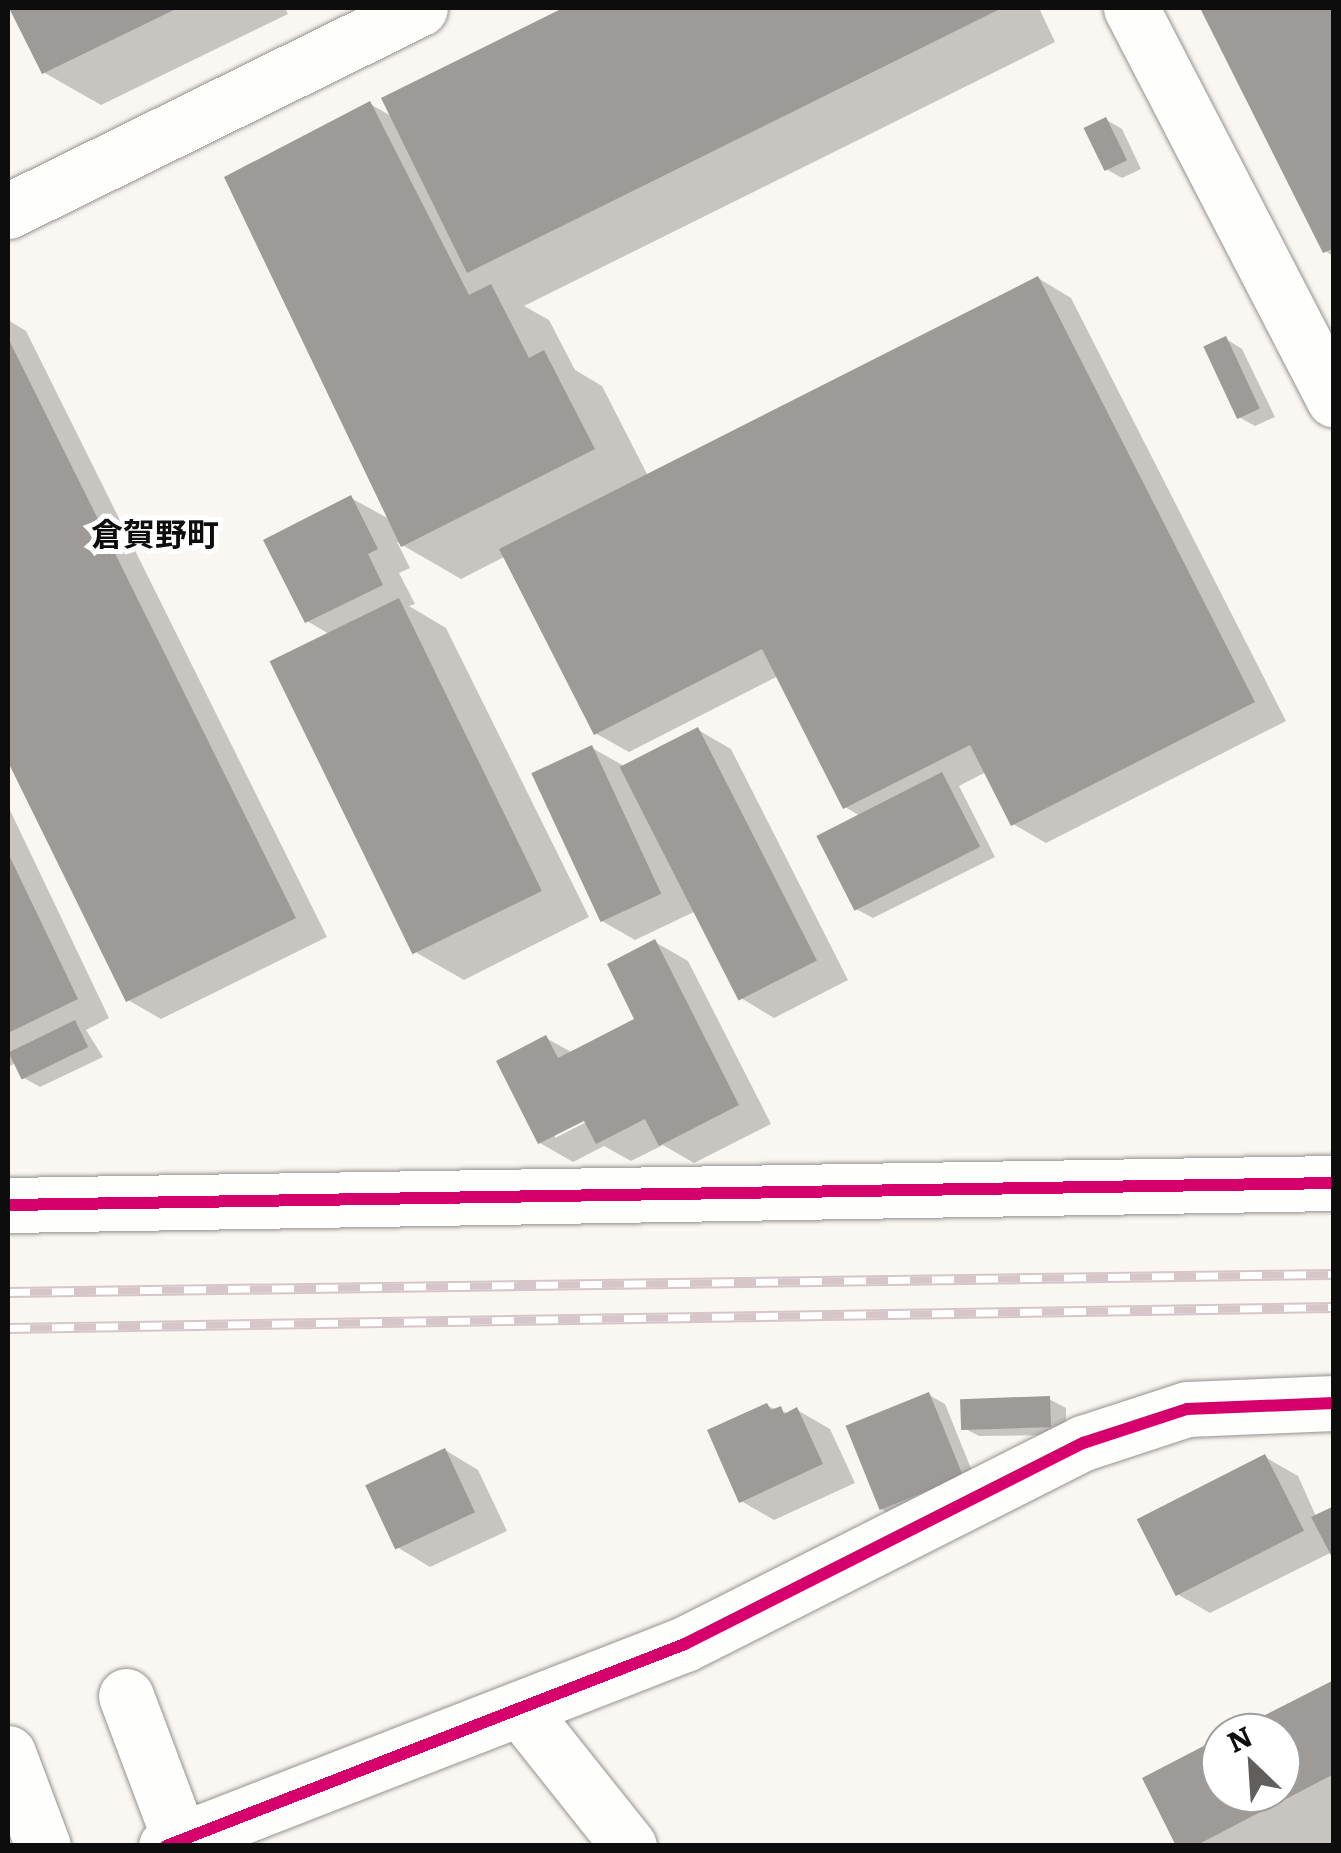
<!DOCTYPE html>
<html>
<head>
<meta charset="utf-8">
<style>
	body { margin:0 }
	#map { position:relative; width:1341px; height:1853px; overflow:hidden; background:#faf7f2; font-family:Literata,"Noto Sans JP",serif }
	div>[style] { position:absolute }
	.shadow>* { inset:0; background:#0003 }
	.building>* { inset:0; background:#9d9a98; transform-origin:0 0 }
	.roads { filter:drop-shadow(0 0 2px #949290) drop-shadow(0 0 2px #949290) }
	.minor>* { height:55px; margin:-27.5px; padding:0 27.5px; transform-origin:27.5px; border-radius:27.5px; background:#fefefd }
	.rail>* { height:11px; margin-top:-5.5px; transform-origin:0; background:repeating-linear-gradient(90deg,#fff 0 22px,#d6c6c9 0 44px); box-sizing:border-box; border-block:2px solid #d6c6c9 }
	.cycleway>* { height:12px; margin:-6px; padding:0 6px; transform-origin:6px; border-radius:6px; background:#d6006c }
	span { translate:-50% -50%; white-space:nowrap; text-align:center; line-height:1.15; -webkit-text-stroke:10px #fff; paint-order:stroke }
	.quarter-label { font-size:32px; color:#0d0d0d; font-weight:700 }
	.frame { position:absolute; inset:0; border:10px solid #0d0d0d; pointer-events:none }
	.north { position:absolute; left:1201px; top:1713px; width:100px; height:100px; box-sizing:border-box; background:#fff; border:2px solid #9e9e9e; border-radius:50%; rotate:335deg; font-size:28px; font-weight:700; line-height:40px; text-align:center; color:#0d0d0d }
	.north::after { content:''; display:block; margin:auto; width:35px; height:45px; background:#605f5d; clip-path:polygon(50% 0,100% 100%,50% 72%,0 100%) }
</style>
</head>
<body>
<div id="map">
	<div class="shadow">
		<i style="clip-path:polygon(12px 8px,285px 8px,288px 14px,101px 105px,43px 72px)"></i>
		<i style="clip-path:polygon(569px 8px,1039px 8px,1055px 42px,524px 306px,549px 320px,575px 370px,602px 386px,648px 476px,1038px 278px,1071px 298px,1286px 721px,1046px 843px,1013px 824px,986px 772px,959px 786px,995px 857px,873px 918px,856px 909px,860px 816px,845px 807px,778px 676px,629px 752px,595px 733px,506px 556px,461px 579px,397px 542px,410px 568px,399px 573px,415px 604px,409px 606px,446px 628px,589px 917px,464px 980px,417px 953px,331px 635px,307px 621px,351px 498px,391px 520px,370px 104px,393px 117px,384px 99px)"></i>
		<i style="clip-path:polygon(1203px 8px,1334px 8px,1334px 257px,1325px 251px)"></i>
		<i style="clip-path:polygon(1105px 119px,1122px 129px,1141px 169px,1122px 178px,1106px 169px)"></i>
		<i style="clip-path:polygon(8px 320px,26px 331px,327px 937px,161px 1019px,128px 1000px,8px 757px)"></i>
		<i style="clip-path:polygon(1226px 339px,1242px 349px,1275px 417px,1255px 426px,1239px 417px)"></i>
		<i style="clip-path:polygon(698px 730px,731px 749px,848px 980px,774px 1018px,741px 998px,696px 911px,635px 940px,602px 921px,592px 748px,626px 767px)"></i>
		<i style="clip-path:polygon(8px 806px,109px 1018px,86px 1030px,103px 1057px,40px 1087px,24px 1078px,16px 1063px,8px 1067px)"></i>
		<i style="clip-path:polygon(evenodd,655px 942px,688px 961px,771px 1124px,694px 1163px,663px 1145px,631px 1161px,604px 1146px,573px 1162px,540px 1143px,546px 1038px,573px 1053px,637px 1020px,655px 942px,594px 1113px,596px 1117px,555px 1138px,555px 1133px,594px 1113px)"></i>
		<i style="clip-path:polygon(929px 1395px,945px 1404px,978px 1486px,898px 1518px,881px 1509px)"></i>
		<i style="clip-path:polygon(1049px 1399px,1066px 1408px,1066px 1435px,979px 1436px,962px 1427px)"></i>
		<i style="clip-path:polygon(767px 1406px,790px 1414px,797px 1410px,830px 1429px,855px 1483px,774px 1520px,741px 1501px)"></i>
		<i style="clip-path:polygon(445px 1450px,478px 1470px,507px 1531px,430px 1567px,397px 1547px)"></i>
		<i style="clip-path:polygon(1265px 1457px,1298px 1476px,1332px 1552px,1210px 1613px,1177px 1594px)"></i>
		<i style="clip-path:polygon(1334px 1683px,1334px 1846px,1179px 1846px,1221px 1740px,1221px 1793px,1281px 1793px,1281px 1733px,1235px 1733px)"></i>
	</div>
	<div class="building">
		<i style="clip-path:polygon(9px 8px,178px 8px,42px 74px)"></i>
		<i style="clip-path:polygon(563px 8px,1002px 8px,467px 273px,381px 98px)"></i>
		<i style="clip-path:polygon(1200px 8px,1334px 8px,1334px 248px,1323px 253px)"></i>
		<i style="clip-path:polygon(370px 101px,469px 295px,491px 284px,529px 358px,544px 350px,595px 449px,401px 547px,224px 177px)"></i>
		<i style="left:1106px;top:117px;width:48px;height:25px;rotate:64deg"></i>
		<i style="clip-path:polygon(1038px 276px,1255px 702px,1011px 826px,970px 745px,843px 809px,762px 649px,594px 735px,499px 549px)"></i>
		<i style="left:1226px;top:336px;width:80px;height:25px;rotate:65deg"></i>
		<i style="clip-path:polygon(8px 338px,296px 918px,126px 1002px,8px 762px)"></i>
		<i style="clip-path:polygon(351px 495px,378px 549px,368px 554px,383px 585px,305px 623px,263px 540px)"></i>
		<i style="left:399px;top:598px;width:326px;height:144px;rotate:64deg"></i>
		<i style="left:698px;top:727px;width:262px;height:88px;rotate:63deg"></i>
		<i style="left:592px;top:745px;width:164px;height:67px;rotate:65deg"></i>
		<i style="left:942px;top:772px;width:84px;height:141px;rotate:63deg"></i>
		<i style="clip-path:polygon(8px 853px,78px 999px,8px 1033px)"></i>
		<i style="clip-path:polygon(655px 939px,739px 1105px,659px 1146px,645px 1119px,596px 1144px,584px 1121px,538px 1144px,496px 1061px,546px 1035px,558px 1058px,634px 1019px,607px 964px)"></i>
		<i style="left:75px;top:1020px;width:30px;height:74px;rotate:64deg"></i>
		<i style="left:929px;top:1392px;width:91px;height:90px;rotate:68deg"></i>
		<i style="left:1050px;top:1396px;width:31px;height:90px;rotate:88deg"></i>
		<i style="clip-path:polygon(767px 1403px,771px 1410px,781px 1406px,784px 1414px,797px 1407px,823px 1464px,739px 1503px,707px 1430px)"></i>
		<i style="left:445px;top:1448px;width:71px;height:88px;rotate:65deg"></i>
		<i style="left:1265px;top:1454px;width:86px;height:144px;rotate:63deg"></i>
		<i style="clip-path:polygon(1334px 1506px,1334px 1561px,1311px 1517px)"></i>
		<i style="clip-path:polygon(1334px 1680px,1334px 1774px,1195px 1846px,1176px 1846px,1142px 1778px,1221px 1737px,1221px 1793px,1281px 1793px,1281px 1733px,1230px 1733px)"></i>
	</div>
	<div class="roads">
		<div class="minor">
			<i style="left:1131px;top:8px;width:441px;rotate:62.6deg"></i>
			<i style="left:8px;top:211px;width:459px;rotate:-26.2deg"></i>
			<i style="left:8px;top:1205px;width:1326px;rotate:-0.95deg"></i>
			<i style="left:126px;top:1696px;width:154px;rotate:69.4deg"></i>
			<i style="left:520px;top:1709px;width:175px;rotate:51.5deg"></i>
			<i style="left:8px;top:1753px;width:99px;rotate:69.4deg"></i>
			<i style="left:166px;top:1846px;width:557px;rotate:-21.27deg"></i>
			<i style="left:685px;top:1644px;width:446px;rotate:-26.8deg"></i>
			<i style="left:1083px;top:1443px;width:109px;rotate:-18.1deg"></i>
			<i style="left:1187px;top:1409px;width:147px;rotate:-2.3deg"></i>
		</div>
	</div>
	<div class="rail">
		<i style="left:8px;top:1292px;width:1326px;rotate:-0.78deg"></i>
		<i style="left:8px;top:1328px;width:1326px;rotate:-0.91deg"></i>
	</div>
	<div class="cycleway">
		<i style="left:8px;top:1205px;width:1326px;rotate:-0.95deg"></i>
		<i style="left:166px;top:1846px;width:557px;rotate:-21.27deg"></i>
		<i style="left:685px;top:1644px;width:446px;rotate:-26.8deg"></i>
		<i style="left:1083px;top:1443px;width:109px;rotate:-18.1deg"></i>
		<i style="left:1187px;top:1409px;width:147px;rotate:-2.3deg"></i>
	</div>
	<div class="quarter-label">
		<span style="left:155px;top:532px">倉賀野町</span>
	</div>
	<div class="frame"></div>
	<div class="north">N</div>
</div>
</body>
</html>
